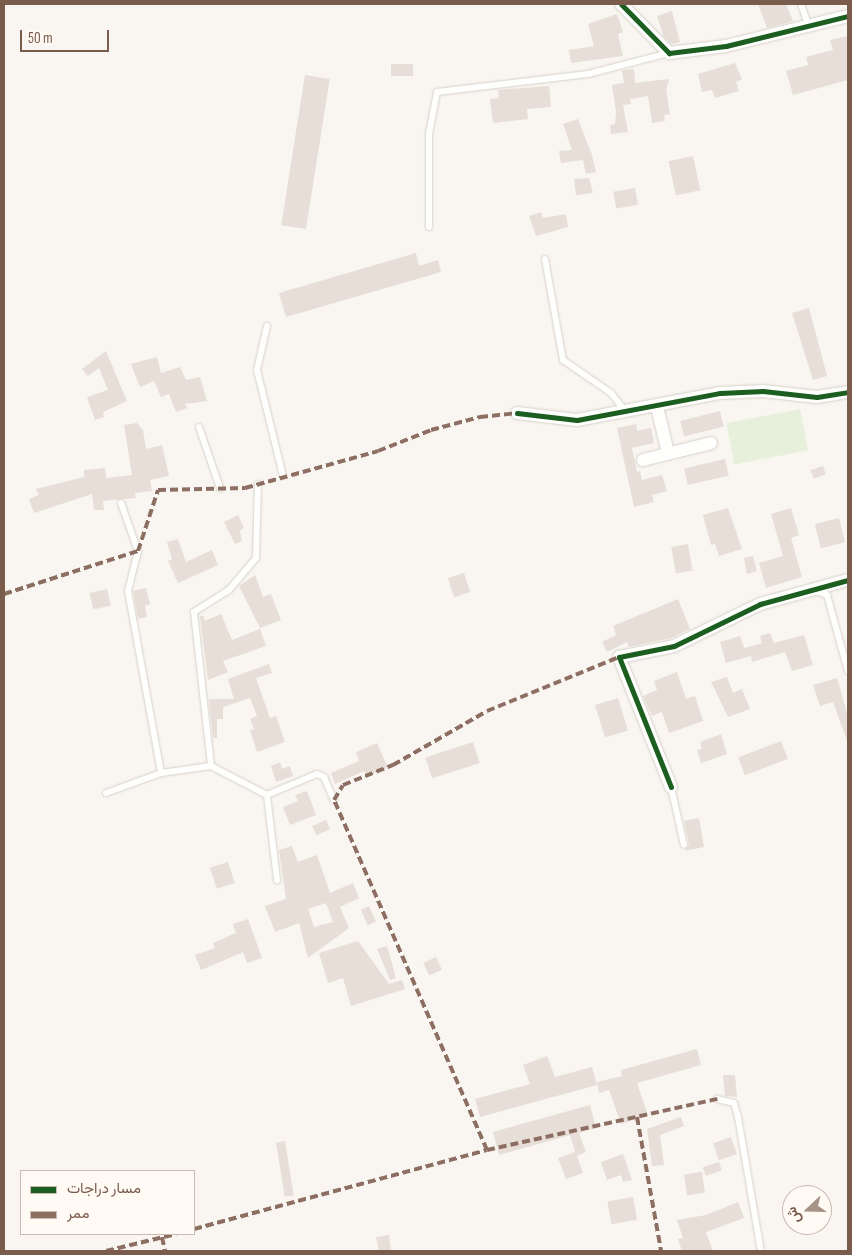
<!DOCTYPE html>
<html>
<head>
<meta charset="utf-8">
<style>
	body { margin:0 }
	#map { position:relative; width:852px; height:1255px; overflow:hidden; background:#f9f5f0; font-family:"Sofia Sans Condensed",Vazirmatn,sans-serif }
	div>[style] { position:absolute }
	.green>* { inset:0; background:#e7f0db; transform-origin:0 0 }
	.building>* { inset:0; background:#e6ded7; transform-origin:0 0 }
	.roads { filter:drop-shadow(0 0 1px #d7d1cb) drop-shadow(0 0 1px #d7d1cb) }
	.service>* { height:6px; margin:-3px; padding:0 3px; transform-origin:3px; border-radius:3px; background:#fefefd }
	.minor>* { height:12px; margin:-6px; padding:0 6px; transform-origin:6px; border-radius:6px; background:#fefefd }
	.quiet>* { height:4px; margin-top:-2px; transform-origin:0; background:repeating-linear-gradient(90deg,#8d6e63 0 8px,transparent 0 12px) }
	.cycleway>* { height:5px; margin:-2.5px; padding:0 2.5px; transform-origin:2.5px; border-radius:2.5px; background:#1b5e20 }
	span { translate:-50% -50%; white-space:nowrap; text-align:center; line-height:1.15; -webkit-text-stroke:5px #fffaf3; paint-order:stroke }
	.frame { position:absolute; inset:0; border:5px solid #7a5c4d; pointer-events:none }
	.legend { position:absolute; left:20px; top:1170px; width:175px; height:65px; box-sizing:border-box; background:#fffaf3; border:1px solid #cabbb1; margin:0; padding:6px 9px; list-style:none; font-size:15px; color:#7a5c4d }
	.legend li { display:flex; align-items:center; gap:10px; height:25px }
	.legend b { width:25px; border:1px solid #cabbb1 }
	.north { position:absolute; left:782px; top:1185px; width:50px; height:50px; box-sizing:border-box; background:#fffaf3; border:1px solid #cabbb1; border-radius:50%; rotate:249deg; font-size:14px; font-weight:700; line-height:20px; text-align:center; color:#7a5c4d }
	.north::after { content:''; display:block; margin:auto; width:18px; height:22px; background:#a69286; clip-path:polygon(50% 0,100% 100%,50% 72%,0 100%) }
	.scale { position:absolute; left:20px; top:30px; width:89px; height:22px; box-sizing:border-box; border:2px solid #7a5c4d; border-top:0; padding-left:6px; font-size:15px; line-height:18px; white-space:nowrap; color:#7a5c4d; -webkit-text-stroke:4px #fffaf3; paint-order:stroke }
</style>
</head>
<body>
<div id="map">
	<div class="green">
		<i style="left:800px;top:409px;width:42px;height:75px;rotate:79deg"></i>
	</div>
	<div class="building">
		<i style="clip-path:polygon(758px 4px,786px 4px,793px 21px,767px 28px)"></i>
		<i style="clip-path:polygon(672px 11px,680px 42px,672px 44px,664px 37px,657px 16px)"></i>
		<i style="clip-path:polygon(617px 14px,623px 32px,618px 34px,623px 56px,571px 63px,569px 50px,594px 46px,588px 24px)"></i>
		<i style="clip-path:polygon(848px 36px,848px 80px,793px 95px,786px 71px,808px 65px,806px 57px,833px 50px,830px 40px)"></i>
		<i style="clip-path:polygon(735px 63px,742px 79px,736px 82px,739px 91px,715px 98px,712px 90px,702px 92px,698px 74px)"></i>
		<i style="left:413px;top:64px;width:12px;height:22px;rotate:90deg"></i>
		<i style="clip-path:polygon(634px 69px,635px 83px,669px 79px,666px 90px,670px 114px,664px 115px,665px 121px,652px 123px,648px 96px,630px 99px,631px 104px,623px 105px,628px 132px,611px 134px,610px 125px,615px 124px,616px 111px,612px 85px,624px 83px,622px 70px)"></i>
		<i style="left:305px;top:75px;width:25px;height:152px;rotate:9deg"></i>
		<i style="clip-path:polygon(549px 86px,551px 107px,527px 109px,528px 119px,493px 123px,490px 99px,499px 98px,498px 90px)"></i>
		<i style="clip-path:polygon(578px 119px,592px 155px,596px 172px,586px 174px,583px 160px,561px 163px,559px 151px,572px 150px,563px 124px)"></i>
		<i style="left:693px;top:156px;width:35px;height:25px;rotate:78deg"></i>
		<i style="clip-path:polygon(589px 178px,593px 193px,576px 195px,574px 179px)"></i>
		<i style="left:635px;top:188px;width:17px;height:22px;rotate:80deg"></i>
		<i style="clip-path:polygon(541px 212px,543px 218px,566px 214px,568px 227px,536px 236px,529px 216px)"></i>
		<i style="clip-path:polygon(416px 253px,419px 266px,438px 260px,441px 272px,286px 317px,279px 293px)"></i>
		<i style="clip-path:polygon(809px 308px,827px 376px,813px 380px,792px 313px)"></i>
		<i style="clip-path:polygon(106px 351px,127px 401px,103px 412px,104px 417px,95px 420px,87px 397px,108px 390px,99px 368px,88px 376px,82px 369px)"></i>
		<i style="clip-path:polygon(157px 357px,161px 373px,180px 367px,186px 380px,200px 377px,207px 401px,185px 404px,187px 408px,176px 412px,169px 394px,161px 397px,154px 381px,140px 387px,131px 364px)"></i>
		<i style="left:720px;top:411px;width:16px;height:41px;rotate:76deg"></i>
		<i style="clip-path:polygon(137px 423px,143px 430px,146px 449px,162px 445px,169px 476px,150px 480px,152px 491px,135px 493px,136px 498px,103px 501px,104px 510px,94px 510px,92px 494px,34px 513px,29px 499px,39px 495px,36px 489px,84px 477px,84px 470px,105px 468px,106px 478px,132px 475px,124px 425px)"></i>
		<i style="clip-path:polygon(636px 424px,637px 431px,651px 428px,654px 443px,632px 448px,637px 472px,640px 471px,642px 480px,662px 475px,667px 491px,652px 495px,654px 502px,634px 507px,617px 428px)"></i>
		<i style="left:725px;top:459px;width:17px;height:42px;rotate:77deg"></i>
		<i style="left:823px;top:466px;width:9px;height:13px;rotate:72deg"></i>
		<i style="clip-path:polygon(728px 508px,742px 549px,719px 556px,715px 544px,711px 545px,703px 515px)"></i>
		<i style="clip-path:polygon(791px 508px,799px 535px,791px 538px,802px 577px,766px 588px,759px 563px,783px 556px,771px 514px)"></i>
		<i style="clip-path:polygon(238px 515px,244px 528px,240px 531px,242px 541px,235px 544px,224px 522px)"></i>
		<i style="left:839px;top:518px;width:25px;height:25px;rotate:76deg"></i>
		<i style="clip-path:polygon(178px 539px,186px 562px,212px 550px,218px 565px,178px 583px,168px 561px,172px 559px,167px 542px)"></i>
		<i style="left:688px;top:544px;width:27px;height:17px;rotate:80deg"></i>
		<i style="clip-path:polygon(753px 556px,757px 571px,747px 574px,744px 558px)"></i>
		<i style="left:464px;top:573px;width:20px;height:17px;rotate:72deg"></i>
		<i style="clip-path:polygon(255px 575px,263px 597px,271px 594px,281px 620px,260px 628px,239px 586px)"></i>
		<i style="clip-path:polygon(146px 588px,150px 604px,145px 606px,147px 617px,138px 619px,133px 591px)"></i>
		<i style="left:107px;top:589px;width:17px;height:18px;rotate:77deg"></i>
		<i style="clip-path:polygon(678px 599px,690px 629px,671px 638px,629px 647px,627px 642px,607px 652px,602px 642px,616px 635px,613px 626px)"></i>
		<i style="clip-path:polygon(221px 614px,232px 640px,260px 629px,266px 646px,223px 661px,228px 672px,208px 680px,200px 616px,204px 616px,204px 621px)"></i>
		<i style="clip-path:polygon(770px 633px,774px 643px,804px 635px,813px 665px,792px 671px,785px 652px,752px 662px,751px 656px,726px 663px,720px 642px,740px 636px,744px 648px,762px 643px,760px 636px)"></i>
		<i style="clip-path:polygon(269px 664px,272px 673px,256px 678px,270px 718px,276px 716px,285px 742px,257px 752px,250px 730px,254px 729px,250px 719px,257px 716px,250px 698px,223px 707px,223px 719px,217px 719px,217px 738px,213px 738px,209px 699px,234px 699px,228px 679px)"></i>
		<i style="clip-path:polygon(677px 672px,686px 699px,695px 696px,703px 721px,669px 733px,662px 712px,652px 716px,643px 696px,657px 690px,654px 681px)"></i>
		<i style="clip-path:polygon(727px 677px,733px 693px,742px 689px,750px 709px,728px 717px,711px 682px)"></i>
		<i style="clip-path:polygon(837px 678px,848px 716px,848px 744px,833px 702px,820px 706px,813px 685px)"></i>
		<i style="left:618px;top:698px;width:34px;height:24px;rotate:73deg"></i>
		<i style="clip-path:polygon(721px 734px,727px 754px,701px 763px,697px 750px,702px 749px,700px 742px)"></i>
		<i style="left:781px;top:741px;width:19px;height:46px;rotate:69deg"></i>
		<i style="left:473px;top:742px;width:22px;height:50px;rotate:72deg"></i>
		<i style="clip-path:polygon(377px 743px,388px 768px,366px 777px,364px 771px,335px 784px,331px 773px,359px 761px,356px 752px)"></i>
		<i style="clip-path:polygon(280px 762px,282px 769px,290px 766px,293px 776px,276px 782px,271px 766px)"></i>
		<i style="clip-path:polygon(307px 791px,316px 815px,290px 825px,283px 807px,298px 801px,295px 795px)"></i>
		<i style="clip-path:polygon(699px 818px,704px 847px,685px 851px,689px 844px,684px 821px)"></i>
		<i style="left:326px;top:820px;width:10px;height:15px;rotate:66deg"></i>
		<i style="clip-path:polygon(evenodd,292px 846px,298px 862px,317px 855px,330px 893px,353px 883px,359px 898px,340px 907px,349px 928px,308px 958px,299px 923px,275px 932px,265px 906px,286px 899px,279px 850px,292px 846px,326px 903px,333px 922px,314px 927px,308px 909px,326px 903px)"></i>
		<i style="left:228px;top:862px;width:22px;height:19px;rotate:72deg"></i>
		<i style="left:369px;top:906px;width:17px;height:9px;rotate:66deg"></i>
		<i style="clip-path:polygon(248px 919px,262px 958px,247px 963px,243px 952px,201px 970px,195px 955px,215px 948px,213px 943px,236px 933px,233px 924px)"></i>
		<i style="clip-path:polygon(358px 941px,389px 984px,402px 980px,405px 989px,351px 1006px,343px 978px,328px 983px,319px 953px)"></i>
		<i style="clip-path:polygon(387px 946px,396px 978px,390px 980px,377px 949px)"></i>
		<i style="left:436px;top:957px;width:14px;height:14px;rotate:65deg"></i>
		<i style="clip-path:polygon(697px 1049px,701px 1065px,637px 1083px,648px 1115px,621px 1124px,609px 1090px,599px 1093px,597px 1082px,622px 1076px,621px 1070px)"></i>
		<i style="clip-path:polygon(547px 1056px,555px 1077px,592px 1067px,597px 1085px,480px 1117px,475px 1099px,530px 1084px,523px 1065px)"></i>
		<i style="clip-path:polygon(723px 1075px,735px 1075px,737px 1097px,725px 1096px)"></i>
		<i style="clip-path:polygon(590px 1105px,596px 1128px,579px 1133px,586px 1152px,577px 1156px,583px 1173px,566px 1179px,558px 1158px,575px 1152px,570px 1135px,499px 1155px,493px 1132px)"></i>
		<i style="clip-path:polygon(681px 1117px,684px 1126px,660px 1135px,664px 1165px,652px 1166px,647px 1129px)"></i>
		<i style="left:731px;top:1137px;width:18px;height:19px;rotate:71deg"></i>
		<i style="left:285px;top:1141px;width:55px;height:9px;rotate:81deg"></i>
		<i style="clip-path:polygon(623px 1154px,632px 1180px,623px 1182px,621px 1175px,607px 1180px,601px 1162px)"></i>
		<i style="left:719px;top:1162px;width:9px;height:17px;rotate:72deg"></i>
		<i style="left:702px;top:1172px;width:21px;height:18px;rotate:82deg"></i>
		<i style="left:633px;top:1197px;width:23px;height:26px;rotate:80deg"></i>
		<i style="clip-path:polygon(738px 1202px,744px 1218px,706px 1232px,713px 1251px,682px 1251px,678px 1239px,683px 1238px,677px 1220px,706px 1215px)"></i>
		<i style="clip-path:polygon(389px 1235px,391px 1251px,379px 1251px,376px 1237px)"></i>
	</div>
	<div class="roads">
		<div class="service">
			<i style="left:801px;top:4px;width:21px;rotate:71deg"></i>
			<i style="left:429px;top:227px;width:93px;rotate:-90deg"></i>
			<i style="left:429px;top:134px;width:43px;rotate:-79.2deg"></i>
			<i style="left:437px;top:92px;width:152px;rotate:-6.8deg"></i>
			<i style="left:588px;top:74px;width:84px;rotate:-14.5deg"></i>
			<i style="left:545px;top:259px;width:103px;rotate:79.9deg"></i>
			<i style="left:563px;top:360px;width:58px;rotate:34.5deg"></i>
			<i style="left:611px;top:393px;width:23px;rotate:52deg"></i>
			<i style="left:267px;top:326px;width:45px;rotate:102.8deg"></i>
			<i style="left:257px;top:370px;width:109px;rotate:76.2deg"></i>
			<i style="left:199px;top:427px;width:65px;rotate:71deg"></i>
			<i style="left:121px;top:503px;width:51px;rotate:70.5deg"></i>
			<i style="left:138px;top:551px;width:41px;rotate:104deg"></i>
			<i style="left:128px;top:591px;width:185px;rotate:79.7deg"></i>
			<i style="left:816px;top:591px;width:12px;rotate:20deg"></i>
			<i style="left:827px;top:595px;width:79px;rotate:74.6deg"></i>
			<i style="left:211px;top:766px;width:155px;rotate:-96.3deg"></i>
			<i style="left:194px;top:612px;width:41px;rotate:-32.2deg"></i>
			<i style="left:229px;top:590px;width:42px;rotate:-49.8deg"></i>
			<i style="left:256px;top:558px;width:74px;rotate:-88.5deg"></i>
			<i style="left:671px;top:787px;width:59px;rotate:77.4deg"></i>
			<i style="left:106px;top:793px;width:59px;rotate:-20deg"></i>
			<i style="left:161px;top:773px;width:50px;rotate:-8deg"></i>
			<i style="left:211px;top:766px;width:63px;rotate:27.4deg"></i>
			<i style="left:267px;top:795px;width:54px;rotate:-22.8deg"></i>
			<i style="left:317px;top:774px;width:8px;rotate:23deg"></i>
			<i style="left:324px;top:777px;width:25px;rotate:67deg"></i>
			<i style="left:267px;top:795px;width:86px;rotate:83.3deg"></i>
			<i style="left:717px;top:1099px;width:17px;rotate:13deg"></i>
			<i style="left:734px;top:1103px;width:15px;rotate:74deg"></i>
			<i style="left:738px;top:1117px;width:136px;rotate:80.3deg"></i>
		</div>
		<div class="minor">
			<i style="left:621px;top:4px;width:69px;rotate:45.6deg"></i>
			<i style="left:669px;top:53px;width:57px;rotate:-7deg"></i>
			<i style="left:726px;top:46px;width:126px;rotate:-13.8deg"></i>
			<i style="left:657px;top:407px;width:47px;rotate:76.6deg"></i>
			<i style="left:517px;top:413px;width:60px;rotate:6.7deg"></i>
			<i style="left:577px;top:420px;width:146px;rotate:-10.7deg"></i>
			<i style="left:720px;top:393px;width:43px;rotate:-2.7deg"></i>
			<i style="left:763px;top:391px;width:54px;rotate:6.3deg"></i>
			<i style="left:817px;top:397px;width:31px;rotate:-9deg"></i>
			<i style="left:643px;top:460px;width:70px;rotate:-14deg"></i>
			<i style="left:671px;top:787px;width:140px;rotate:-111.8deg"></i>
			<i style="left:619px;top:657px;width:56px;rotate:-11.3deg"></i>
			<i style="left:674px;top:646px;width:96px;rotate:-26deg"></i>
			<i style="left:760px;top:604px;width:91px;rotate:-15.3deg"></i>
		</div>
	</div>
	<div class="quiet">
		<i style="left:4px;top:594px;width:141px;rotate:-17.8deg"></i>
		<i style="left:138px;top:551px;width:64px;rotate:-71.8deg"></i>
		<i style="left:158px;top:490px;width:87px;rotate:-1.3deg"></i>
		<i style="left:245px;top:488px;width:138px;rotate:-15.5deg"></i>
		<i style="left:378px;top:451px;width:57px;rotate:-21.6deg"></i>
		<i style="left:431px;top:430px;width:51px;rotate:-14.9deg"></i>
		<i style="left:480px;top:417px;width:37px;rotate:-6deg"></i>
		<i style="left:637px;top:1117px;width:136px;rotate:79.8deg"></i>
		<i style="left:487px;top:1150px;width:236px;rotate:-12.5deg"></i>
		<i style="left:194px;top:1229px;width:303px;rotate:-15.1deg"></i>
		<i style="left:487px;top:1150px;width:382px;rotate:-113.6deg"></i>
		<i style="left:334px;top:800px;width:17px;rotate:-59deg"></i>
		<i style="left:343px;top:785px;width:54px;rotate:-21.8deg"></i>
		<i style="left:393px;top:765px;width:108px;rotate:-29.9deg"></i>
		<i style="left:487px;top:711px;width:143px;rotate:-22.2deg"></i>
		<i style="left:162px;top:1237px;width:14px;rotate:78deg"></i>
		<i style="left:106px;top:1251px;width:72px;rotate:-13.7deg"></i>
	</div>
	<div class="cycleway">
		<i style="left:621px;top:4px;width:69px;rotate:45.6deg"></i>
		<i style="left:669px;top:53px;width:57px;rotate:-7deg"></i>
		<i style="left:726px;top:46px;width:126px;rotate:-13.8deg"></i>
		<i style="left:517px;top:413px;width:60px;rotate:6.7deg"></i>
		<i style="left:577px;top:420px;width:146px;rotate:-10.7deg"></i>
		<i style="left:720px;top:393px;width:43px;rotate:-2.7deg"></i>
		<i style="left:763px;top:391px;width:54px;rotate:6.3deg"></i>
		<i style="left:817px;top:397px;width:31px;rotate:-9deg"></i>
		<i style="left:671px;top:787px;width:140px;rotate:-111.8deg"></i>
		<i style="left:619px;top:657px;width:56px;rotate:-11.3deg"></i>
		<i style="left:674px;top:646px;width:96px;rotate:-26deg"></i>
		<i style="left:760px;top:604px;width:91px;rotate:-15.3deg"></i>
	</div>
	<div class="frame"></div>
	<ul class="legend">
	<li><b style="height:6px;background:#1b5e20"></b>مسار دراجات</li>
	<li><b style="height:6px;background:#8d6e63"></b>ممر</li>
	</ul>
	<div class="north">ش</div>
	<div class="scale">50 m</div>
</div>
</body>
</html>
